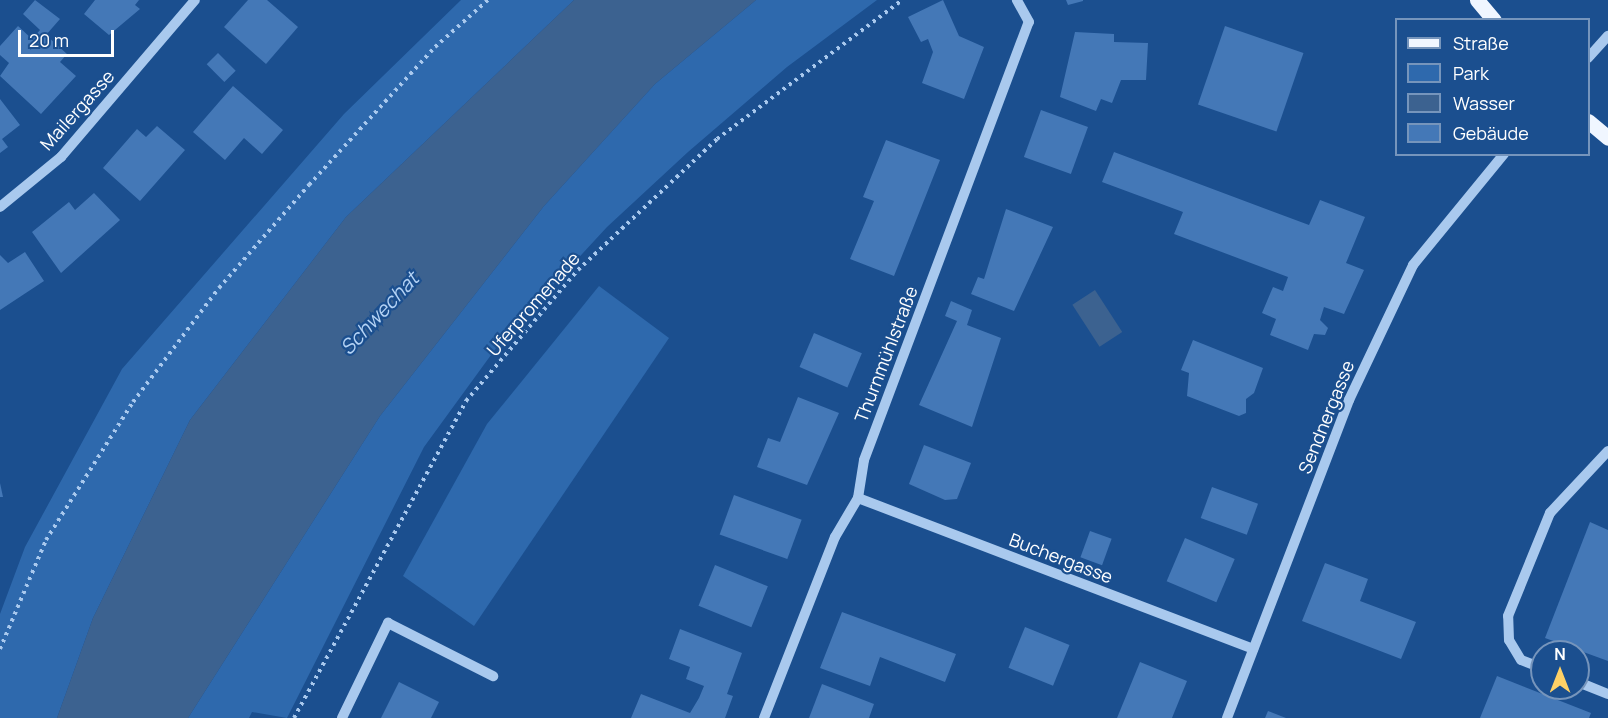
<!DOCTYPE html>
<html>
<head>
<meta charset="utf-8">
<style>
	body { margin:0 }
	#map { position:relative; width:1608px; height:718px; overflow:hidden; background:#1b4f8f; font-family:Manrope,sans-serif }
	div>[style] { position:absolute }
	.green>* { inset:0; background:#2e69ad }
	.water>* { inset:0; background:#3c6290; transform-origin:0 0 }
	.building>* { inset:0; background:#4478b7; transform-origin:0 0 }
	.path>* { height:4px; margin-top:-2px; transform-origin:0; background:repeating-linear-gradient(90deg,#a9c9ee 0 3px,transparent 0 7.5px) }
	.minor>* { height:10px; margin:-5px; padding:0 5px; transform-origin:5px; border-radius:5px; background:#a9c9ee }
	.major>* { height:15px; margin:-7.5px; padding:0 7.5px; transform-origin:7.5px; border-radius:7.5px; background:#f0f6ff }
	span { translate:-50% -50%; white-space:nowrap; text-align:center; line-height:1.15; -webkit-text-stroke:4.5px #1b4f8f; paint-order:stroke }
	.street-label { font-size:18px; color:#fff }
	.water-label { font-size:20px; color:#b5d3f5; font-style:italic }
	.legend { position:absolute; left:1395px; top:18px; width:195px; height:138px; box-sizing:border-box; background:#1b4f8f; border:2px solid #7695bc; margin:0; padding:8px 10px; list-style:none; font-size:18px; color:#fff }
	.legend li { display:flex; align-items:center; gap:12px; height:30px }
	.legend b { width:30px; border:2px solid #7695bc }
	.north { position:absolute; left:1530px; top:640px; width:60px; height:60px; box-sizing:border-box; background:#1b4f8f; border:2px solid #7695bc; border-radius:50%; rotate:0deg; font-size:16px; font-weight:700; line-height:24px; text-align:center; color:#fff }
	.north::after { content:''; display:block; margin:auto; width:21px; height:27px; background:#ffd166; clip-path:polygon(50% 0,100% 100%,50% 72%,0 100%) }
	.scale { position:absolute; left:18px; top:30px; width:96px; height:27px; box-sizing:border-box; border:3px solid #fff; border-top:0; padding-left:8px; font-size:18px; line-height:21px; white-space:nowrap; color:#fff; -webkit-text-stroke:4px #1b4f8f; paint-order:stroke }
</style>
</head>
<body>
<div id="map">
	<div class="green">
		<i style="clip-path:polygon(461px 0,574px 0,346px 217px,190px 420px,93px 618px,57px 718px,0 718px,0 614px,25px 547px,122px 369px,344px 114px)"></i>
		<i style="clip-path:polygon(756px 0,877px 0,787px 67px,688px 152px,607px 227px,499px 344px,424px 447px,287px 718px,252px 712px,249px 718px,188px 718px,380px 416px,544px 206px,655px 84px)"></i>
		<i style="clip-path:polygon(599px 286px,669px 338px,474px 626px,403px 576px,487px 424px)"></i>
	</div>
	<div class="water">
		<i style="clip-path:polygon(574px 0,756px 0,655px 84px,544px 206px,380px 416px,188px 718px,57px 718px,93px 618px,190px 420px,346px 217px)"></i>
		<i style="left:1095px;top:290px;width:50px;height:27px;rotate:57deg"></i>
	</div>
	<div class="building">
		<i style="clip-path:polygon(35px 0,60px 19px,46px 35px,67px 54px,60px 62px,76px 76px,41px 114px,0 76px,9px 63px,0 55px,0 46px,18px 26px,32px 39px,40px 30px,23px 14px)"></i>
		<i style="clip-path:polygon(95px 0,139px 0,135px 5px,140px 9px,109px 35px,84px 14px)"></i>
		<i style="clip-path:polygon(248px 0,267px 0,298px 27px,266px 64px,224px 27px)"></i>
		<i style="clip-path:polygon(943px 0,959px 36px,984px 47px,964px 99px,922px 83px,933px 52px,928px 39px,921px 42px,908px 17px)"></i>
		<i style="clip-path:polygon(1066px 0,1083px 0,1083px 1px,1068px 5px)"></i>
		<i style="left:1225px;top:26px;width:83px;height:83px;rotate:19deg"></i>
		<i style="clip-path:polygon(1075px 32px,1114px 34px,1114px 42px,1148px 43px,1146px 80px,1121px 80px,1112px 103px,1101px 99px,1096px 111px,1060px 97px)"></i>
		<i style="left:218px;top:53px;width:25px;height:16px;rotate:45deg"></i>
		<i style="clip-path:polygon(233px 86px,283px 130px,262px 154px,244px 138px,225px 160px,193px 132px)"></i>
		<i style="clip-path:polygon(0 99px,20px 125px,2px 139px,8px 147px,0 153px)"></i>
		<i style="left:1041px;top:110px;width:50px;height:50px;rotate:20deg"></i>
		<i style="clip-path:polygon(157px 126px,185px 150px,140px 201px,103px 168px,137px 129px,146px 137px)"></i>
		<i style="clip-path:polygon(886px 140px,940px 160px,894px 276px,850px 259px,874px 201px,863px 197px)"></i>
		<i style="clip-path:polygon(1114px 152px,1309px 225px,1320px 200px,1365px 217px,1346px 263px,1364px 270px,1344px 314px,1324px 307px,1320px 320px,1328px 328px,1325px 335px,1314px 334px,1308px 350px,1270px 335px,1276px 319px,1262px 313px,1273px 287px,1283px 291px,1288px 277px,1174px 234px,1183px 212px,1102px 182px)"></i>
		<i style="clip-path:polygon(94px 193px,120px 220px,61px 273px,32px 232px,69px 202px,75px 210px)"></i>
		<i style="clip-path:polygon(1006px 209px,1053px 227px,1014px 311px,971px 294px,978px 277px,984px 279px)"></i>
		<i style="clip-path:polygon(25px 252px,44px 281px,0 310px,0 255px,8px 263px)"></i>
		<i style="clip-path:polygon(951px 301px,972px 310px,967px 325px,1001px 338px,972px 427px,919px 405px,957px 321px,945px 316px)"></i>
		<i style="left:814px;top:333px;width:52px;height:37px;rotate:23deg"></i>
		<i style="clip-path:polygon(1193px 340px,1263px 368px,1254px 393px,1246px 399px,1246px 413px,1239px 416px,1187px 396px,1189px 373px,1181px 370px)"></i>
		<i style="clip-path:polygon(798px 397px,839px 413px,807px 485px,757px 467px,768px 438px,780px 442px)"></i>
		<i style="clip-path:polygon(924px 445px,971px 463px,957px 499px,945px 500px,909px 484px)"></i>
		<i style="clip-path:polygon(0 483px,3px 497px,0 497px)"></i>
		<i style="left:1212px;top:487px;width:49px;height:33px;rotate:20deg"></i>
		<i style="left:734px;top:495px;width:72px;height:42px;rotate:20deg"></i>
		<i style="clip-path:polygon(1590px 522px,1608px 530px,1608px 661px,1545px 638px)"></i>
		<i style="left:1090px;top:531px;width:23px;height:28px;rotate:20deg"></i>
		<i style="left:1185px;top:538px;width:54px;height:47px;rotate:23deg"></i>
		<i style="clip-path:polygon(1325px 563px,1368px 579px,1360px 601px,1416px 622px,1401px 659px,1302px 621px)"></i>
		<i style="left:715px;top:565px;width:57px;height:44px;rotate:22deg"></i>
		<i style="clip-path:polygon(842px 612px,956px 654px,945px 682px,880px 657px,870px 686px,820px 668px)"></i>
		<i style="left:1025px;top:627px;width:48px;height:44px;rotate:22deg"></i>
		<i style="clip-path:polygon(680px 629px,742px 653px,727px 694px,733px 696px,725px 718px,631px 718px,641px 694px,690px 713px,699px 698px,704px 686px,686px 679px,690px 667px,669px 659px)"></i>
		<i style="clip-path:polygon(1140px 662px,1187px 681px,1172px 718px,1117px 718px)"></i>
		<i style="clip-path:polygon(1497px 676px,1591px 713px,1589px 718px,1480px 718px)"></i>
		<i style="clip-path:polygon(399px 682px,439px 702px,431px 718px,381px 718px)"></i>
		<i style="clip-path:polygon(822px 684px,874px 704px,869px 718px,809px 718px)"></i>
		<i style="clip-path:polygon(1268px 711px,1286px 718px,1265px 718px)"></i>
	</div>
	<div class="path">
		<i style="left:0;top:649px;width:118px;rotate:-67.1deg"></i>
		<i style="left:46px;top:540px;width:163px;rotate:-57.8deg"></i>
		<i style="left:133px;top:402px;width:143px;rotate:-53deg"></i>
		<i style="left:219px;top:288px;width:137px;rotate:-48.9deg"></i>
		<i style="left:309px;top:185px;width:187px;rotate:-47.6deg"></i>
		<i style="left:435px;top:47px;width:71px;rotate:-41.6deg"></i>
		<i style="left:294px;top:718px;width:361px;rotate:-61.5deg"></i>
		<i style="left:466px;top:401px;width:172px;rotate:-49.5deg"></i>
		<i style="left:578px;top:270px;width:191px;rotate:-43.3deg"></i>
		<i style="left:717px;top:139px;width:231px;rotate:-36.9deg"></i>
	</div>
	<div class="minor">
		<i style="left:1588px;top:58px;width:30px;rotate:-48deg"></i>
		<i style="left:0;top:207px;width:79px;rotate:-39.3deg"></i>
		<i style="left:61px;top:157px;width:206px;rotate:-49.5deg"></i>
		<i style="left:858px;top:498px;width:423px;rotate:20.9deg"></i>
		<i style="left:1542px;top:668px;width:22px;rotate:-159deg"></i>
		<i style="left:1521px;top:660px;width:23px;rotate:-121deg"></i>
		<i style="left:1509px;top:640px;width:24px;rotate:-92deg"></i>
		<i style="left:1508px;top:616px;width:111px;rotate:-67.8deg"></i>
		<i style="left:1550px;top:513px;width:85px;rotate:-46.9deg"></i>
		<i style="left:1578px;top:682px;width:32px;rotate:22deg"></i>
		<i style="left:342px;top:718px;width:106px;rotate:-64.2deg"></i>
		<i style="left:388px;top:623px;width:118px;rotate:26.8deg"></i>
		<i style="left:764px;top:718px;width:194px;rotate:-68.6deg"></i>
		<i style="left:835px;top:537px;width:45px;rotate:-59.5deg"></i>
		<i style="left:858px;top:498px;width:38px;rotate:-81deg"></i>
		<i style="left:864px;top:460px;width:468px;rotate:-69.4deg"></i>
		<i style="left:1029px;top:22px;width:25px;rotate:-119deg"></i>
		<i style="left:1227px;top:718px;width:341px;rotate:-69deg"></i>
		<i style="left:1349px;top:400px;width:149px;rotate:-64.6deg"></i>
		<i style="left:1413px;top:265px;width:144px;rotate:-50.7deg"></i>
	</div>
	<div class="major">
		<i style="left:1477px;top:0;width:26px;rotate:50deg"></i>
		<i style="left:1588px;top:121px;width:26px;rotate:40deg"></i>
	</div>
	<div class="street-label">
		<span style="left:77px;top:110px;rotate:-48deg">Mailergasse</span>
		<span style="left:533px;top:304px;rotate:-49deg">Uferpromenade</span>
		<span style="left:886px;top:354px;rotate:-69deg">Thurnmühlstraße</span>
		<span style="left:1326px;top:417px;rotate:-68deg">Sendnergasse</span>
		<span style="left:1061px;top:558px;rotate:21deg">Buchergasse</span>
	</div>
	<div class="water-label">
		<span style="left:379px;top:313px;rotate:-47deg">Schwechat</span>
	</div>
	<ul class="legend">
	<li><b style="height:8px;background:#f0f6ff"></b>Straße</li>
	<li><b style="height:16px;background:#2e69ad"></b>Park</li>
	<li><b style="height:16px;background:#3c6290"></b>Wasser</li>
	<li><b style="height:16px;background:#4478b7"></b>Gebäude</li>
	</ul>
	<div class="north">N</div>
	<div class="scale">20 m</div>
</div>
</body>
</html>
